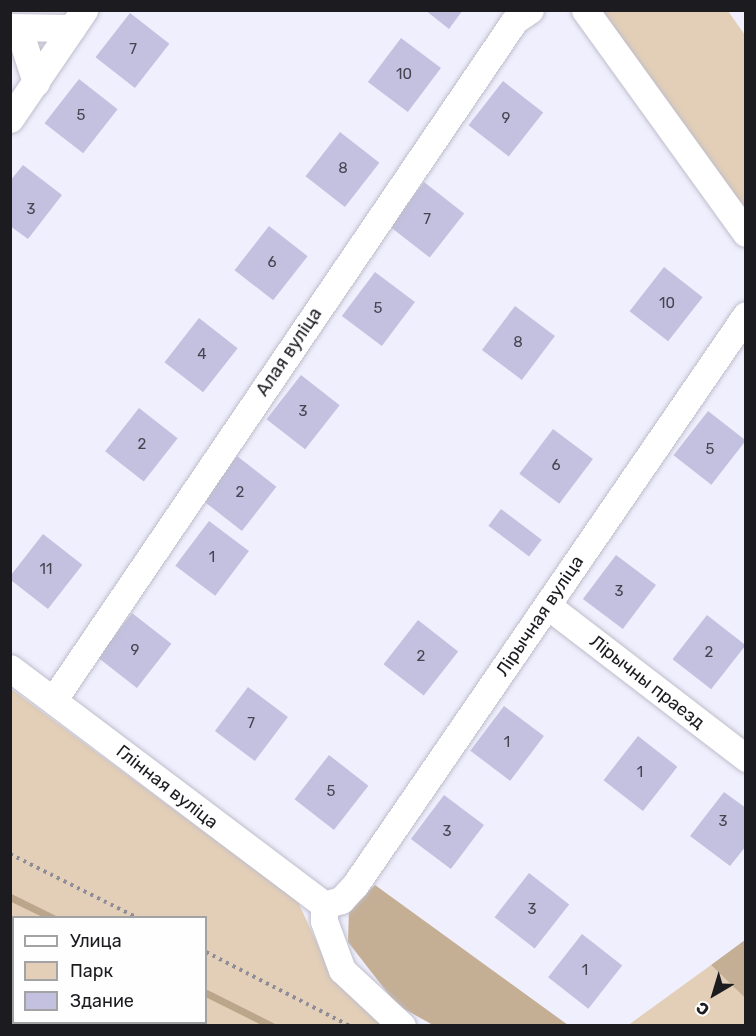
<!DOCTYPE html>
<html>
<head>
<meta charset="utf-8">
<style>
	body { margin:0 }
	#map { position:relative; width:756px; height:1036px; overflow:hidden; background:#f0effd; font-family:Rubik,sans-serif }
	div>[style] { position:absolute }
	.green>* { inset:0; background:#e3cfb7 }
	.forest>* { inset:0; background:#c5af94 }
	.stream>* { height:7px; margin:-3.5px; padding:0 3.5px; transform-origin:3.5px; border-radius:3.5px; background:#bba68b }
	.building>* { inset:0; background:#c4c1e0; transform-origin:0 0 }
	.path>* { height:4px; margin-top:-2px; transform-origin:0; background:repeating-linear-gradient(90deg,#8e8d97 0 3px,transparent 0 7.5px) }
	.roads { filter:drop-shadow(0 0 2px #bebdcb) drop-shadow(0 0 2px #bebdcb) }
	.street>* { height:27px; margin:-13.5px; padding:0 13.5px; transform-origin:13.5px; border-radius:13.5px; background:#fff }
	span { translate:-50% -50%; white-space:nowrap; text-align:center; line-height:1.15; -webkit-text-stroke:4.5px #fefefe; paint-order:stroke }
	.number-label { font-size:15px; color:#454450 }
	.number-label span { -webkit-text-stroke-width:0 }
	.street-label { font-size:18px; color:#1b1b20 }
	.frame { position:absolute; inset:0; border:12px solid #1b1b20; pointer-events:none }
	.legend { position:absolute; left:12px; top:916px; width:195px; height:108px; box-sizing:border-box; background:#fefefe; border:2px solid #a3a3a5; margin:0; padding:8px 10px; list-style:none; font-size:18px; color:#1b1b20 }
	.legend li { display:flex; align-items:center; gap:12px; height:30px }
	.legend b { width:30px; border:2px solid #a3a3a5 }
	.north { position:absolute; left:684px; top:964px; width:60px; height:60px; -webkit-text-stroke:4px #fefefe; paint-order:stroke; rotate:218deg; font-size:16px; font-weight:700; line-height:24px; text-align:center; color:#1b1b20 }
	.north::after { content:''; display:block; margin:auto; width:21px; height:27px; background:#1b1b20; clip-path:polygon(50% 0,100% 100%,50% 72%,0 100%) }
</style>
</head>
<body>
<div id="map">
	<div class="green">
		<i style="clip-path:polygon(600px 11px,728px 11px,745px 35px,745px 213px)"></i>
		<i style="clip-path:polygon(evenodd,10px 688px,298px 902px,332px 976px,385px 1025px,11px 1025px,10px 688px,14px 918px,206px 918px,206px 1022px,14px 1022px,14px 918px)"></i>
		<i style="clip-path:polygon(711px 965px,745px 998px,745px 1025px,627px 1026px)"></i>
	</div>
	<div class="forest">
		<i style="clip-path:polygon(375px 885px,568px 1025px,433px 1025px,397px 1005px,348px 942px,349px 909px)"></i>
		<i style="clip-path:polygon(745px 940px,745px 998px,711px 965px)"></i>
	</div>
	<div class="stream">
		<i style="left:10px;top:897px;width:48px;rotate:26deg"></i>
		<i style="left:206px;top:993px;width:74px;rotate:26.6deg"></i>
	</div>
	<div class="building">
		<i style="clip-path:polygon(425px 10px,463px 10px,449px 29px)"></i>
		<i style="left:130px;top:13px;width:50px;height:56px;rotate:38deg"></i>
		<i style="left:401px;top:38px;width:50px;height:55px;rotate:37deg"></i>
		<i style="left:79px;top:79px;width:49px;height:56px;rotate:38deg"></i>
		<i style="left:503px;top:81px;width:51px;height:56px;rotate:38deg"></i>
		<i style="left:340px;top:132px;width:50px;height:56px;rotate:38deg"></i>
		<i style="clip-path:polygon(23px 165px,62px 195px,28px 239px,10px 226px,10px 181px)"></i>
		<i style="left:424px;top:182px;width:51px;height:56px;rotate:38deg"></i>
		<i style="left:269px;top:226px;width:49px;height:56px;rotate:38deg"></i>
		<i style="left:664px;top:267px;width:49px;height:56px;rotate:38deg"></i>
		<i style="left:375px;top:272px;width:50px;height:55px;rotate:37deg"></i>
		<i style="left:515px;top:306px;width:50px;height:55px;rotate:37deg"></i>
		<i style="left:199px;top:318px;width:49px;height:56px;rotate:38deg"></i>
		<i style="left:301px;top:375px;width:49px;height:56px;rotate:38deg"></i>
		<i style="left:139px;top:408px;width:49px;height:55px;rotate:38deg"></i>
		<i style="left:708px;top:411px;width:48px;height:56px;rotate:38deg"></i>
		<i style="left:553px;top:429px;width:50px;height:56px;rotate:37deg"></i>
		<i style="left:237px;top:456px;width:50px;height:56px;rotate:38deg"></i>
		<i style="left:501px;top:509px;width:51px;height:21px;rotate:37deg"></i>
		<i style="left:209px;top:521px;width:50px;height:56px;rotate:37deg"></i>
		<i style="left:43px;top:534px;width:50px;height:56px;rotate:38deg"></i>
		<i style="left:616px;top:555px;width:50px;height:55px;rotate:37deg"></i>
		<i style="left:132px;top:613px;width:50px;height:56px;rotate:38deg"></i>
		<i style="left:707px;top:615px;width:49px;height:56px;rotate:38deg"></i>
		<i style="left:418px;top:620px;width:51px;height:56px;rotate:38deg"></i>
		<i style="left:248px;top:687px;width:50px;height:55px;rotate:37deg"></i>
		<i style="left:504px;top:706px;width:50px;height:56px;rotate:37deg"></i>
		<i style="left:638px;top:736px;width:50px;height:56px;rotate:38deg"></i>
		<i style="left:329px;top:755px;width:50px;height:56px;rotate:38deg"></i>
		<i style="clip-path:polygon(724px 792px,746px 808px,746px 846px,730px 866px,690px 836px)"></i>
		<i style="left:444px;top:795px;width:50px;height:55px;rotate:37deg"></i>
		<i style="left:529px;top:873px;width:51px;height:56px;rotate:38deg"></i>
		<i style="left:582px;top:934px;width:51px;height:55px;rotate:38deg"></i>
	</div>
	<div class="path">
		<i style="left:10px;top:854px;width:143px;rotate:26.6deg"></i>
		<i style="left:10px;top:947px;width:4px;rotate:27deg"></i>
		<i style="left:206px;top:952px;width:162px;rotate:27.2deg"></i>
		<i style="left:154px;top:1022px;width:6px;rotate:39deg"></i>
	</div>
	<div class="roads">
		<div class="street">
			<i style="left:585px;top:10px;width:275px;rotate:54.2deg"></i>
			<i style="left:10px;top:27px;width:62px;rotate:0.9deg"></i>
			<i style="left:19px;top:30px;width:55px;rotate:71.9deg"></i>
			<i style="left:10px;top:119px;width:132px;rotate:-55.8deg"></i>
			<i style="left:548px;top:606px;width:250px;rotate:37.5deg"></i>
			<i style="left:10px;top:668px;width:393px;rotate:37deg"></i>
			<i style="left:54px;top:699px;width:821px;rotate:-55.83deg"></i>
			<i style="left:515px;top:20px;width:18px;rotate:-34deg"></i>
			<i style="left:324px;top:905px;width:18px;rotate:-16deg"></i>
			<i style="left:341px;top:900px;width:21px;rotate:-47deg"></i>
			<i style="left:355px;top:885px;width:691px;rotate:-55.55deg"></i>
			<i style="left:324px;top:905px;width:16px;rotate:90deg"></i>
			<i style="left:324px;top:921px;width:52px;rotate:69.8deg"></i>
			<i style="left:342px;top:970px;width:82px;rotate:43deg"></i>
		</div>
	</div>
	<div class="number-label">
		<span style="left:133px;top:50px">7</span>
		<span style="left:404px;top:75px">10</span>
		<span style="left:81px;top:116px">5</span>
		<span style="left:506px;top:119px">9</span>
		<span style="left:343px;top:169px">8</span>
		<span style="left:31px;top:210px">3</span>
		<span style="left:427px;top:220px">7</span>
		<span style="left:272px;top:263px">6</span>
		<span style="left:667px;top:304px">10</span>
		<span style="left:378px;top:309px">5</span>
		<span style="left:518px;top:343px">8</span>
		<span style="left:202px;top:355px">4</span>
		<span style="left:303px;top:412px">3</span>
		<span style="left:142px;top:445px">2</span>
		<span style="left:710px;top:450px">5</span>
		<span style="left:556px;top:466px">6</span>
		<span style="left:240px;top:493px">2</span>
		<span style="left:212px;top:558px">1</span>
		<span style="left:46px;top:570px">11</span>
		<span style="left:619px;top:592px">3</span>
		<span style="left:135px;top:651px">9</span>
		<span style="left:709px;top:653px">2</span>
		<span style="left:421px;top:657px">2</span>
		<span style="left:251px;top:724px">7</span>
		<span style="left:507px;top:743px">1</span>
		<span style="left:640px;top:773px">1</span>
		<span style="left:331px;top:792px">5</span>
		<span style="left:723px;top:822px">3</span>
		<span style="left:447px;top:832px">3</span>
		<span style="left:532px;top:910px">3</span>
		<span style="left:585px;top:971px">1</span>
	</div>
	<div class="street-label">
		<span style="left:289px;top:352px;rotate:-56deg">Алая вуліца</span>
		<span style="left:540px;top:616px;rotate:-56deg">Лірычная вуліца</span>
		<span style="left:647px;top:682px;rotate:38deg">Лірычны праезд</span>
		<span style="left:167px;top:787px;rotate:38deg">Глінная вуліца</span>
	</div>
	<div class="frame"></div>
	<ul class="legend">
	<li><b style="height:8px;background:#fff"></b>Улица</li>
	<li><b style="height:16px;background:#e3cfb7"></b>Парк</li>
	<li><b style="height:16px;background:#c4c1e0"></b>Здание</li>
	</ul>
	<div class="north">С</div>
</div>
</body>
</html>
